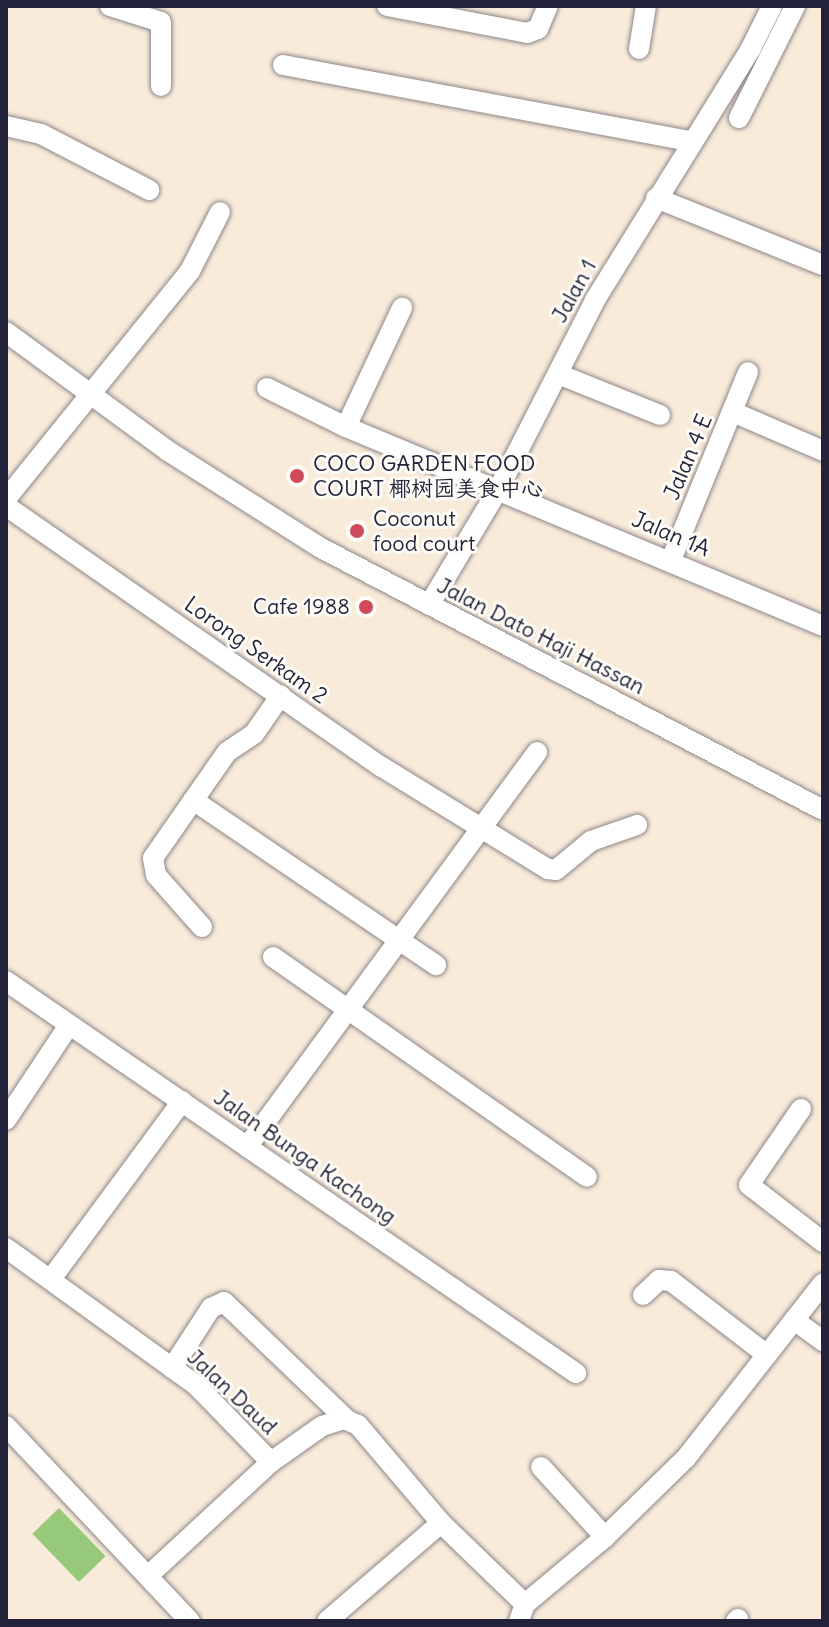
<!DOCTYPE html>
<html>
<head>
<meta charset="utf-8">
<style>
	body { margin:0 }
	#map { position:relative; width:829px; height:1627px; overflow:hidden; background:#f8ebd9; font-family:Delius,"LXGW WenKai TC",sans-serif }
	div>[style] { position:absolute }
	.green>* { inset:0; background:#96ca7a; transform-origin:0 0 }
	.roads { filter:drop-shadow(0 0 2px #8d868a) drop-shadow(0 0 2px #8d868a) }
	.minor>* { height:20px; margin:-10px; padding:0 10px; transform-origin:10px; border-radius:10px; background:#fff }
	.dots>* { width:22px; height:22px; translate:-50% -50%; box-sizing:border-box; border:4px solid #fdfcf7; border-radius:50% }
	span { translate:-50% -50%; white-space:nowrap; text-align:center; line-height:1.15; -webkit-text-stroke:6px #fdfcf7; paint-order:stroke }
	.street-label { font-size:22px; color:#22223b }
	.poi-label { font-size:22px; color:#22223b }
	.left { translate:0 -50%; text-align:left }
	.right { translate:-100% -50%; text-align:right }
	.frame { position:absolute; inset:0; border:8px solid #22223b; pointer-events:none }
</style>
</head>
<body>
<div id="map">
	<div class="green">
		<i style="left:59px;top:1508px;width:67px;height:37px;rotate:46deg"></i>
	</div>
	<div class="roads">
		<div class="minor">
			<i style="left:110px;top:6px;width:53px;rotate:17.4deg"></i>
			<i style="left:161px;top:22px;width:64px;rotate:90deg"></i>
			<i style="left:387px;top:6px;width:143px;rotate:10.9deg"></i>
			<i style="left:527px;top:33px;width:12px;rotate:-20deg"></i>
			<i style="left:538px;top:29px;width:25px;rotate:-67deg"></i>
			<i style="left:639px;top:49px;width:44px;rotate:-80.8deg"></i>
			<i style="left:283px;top:65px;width:414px;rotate:10.6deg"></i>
			<i style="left:739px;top:118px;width:125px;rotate:-63.4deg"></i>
			<i style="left:6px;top:126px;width:36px;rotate:13deg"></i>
			<i style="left:41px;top:134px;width:122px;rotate:27.4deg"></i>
			<i style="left:656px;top:198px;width:180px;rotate:21.9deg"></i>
			<i style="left:6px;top:332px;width:201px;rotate:36.3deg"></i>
			<i style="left:168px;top:451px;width:181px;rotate:32.4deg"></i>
			<i style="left:321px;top:548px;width:566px;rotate:27.56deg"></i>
			<i style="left:558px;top:374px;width:110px;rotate:21.9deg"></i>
			<i style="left:267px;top:388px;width:88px;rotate:26.3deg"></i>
			<i style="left:346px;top:427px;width:517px;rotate:22.65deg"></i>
			<i style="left:733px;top:412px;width:98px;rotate:23.4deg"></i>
			<i style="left:346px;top:427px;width:132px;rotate:-64.8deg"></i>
			<i style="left:6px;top:499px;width:293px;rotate:-51.1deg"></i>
			<i style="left:190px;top:271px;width:66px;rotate:-63deg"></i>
			<i style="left:6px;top:506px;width:458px;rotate:34.8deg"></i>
			<i style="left:382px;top:767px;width:195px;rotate:31.6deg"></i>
			<i style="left:548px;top:869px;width:8px;rotate:7deg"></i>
			<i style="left:556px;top:870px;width:45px;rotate:-39.6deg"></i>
			<i style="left:591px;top:841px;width:49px;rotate:-19.2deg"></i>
			<i style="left:671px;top:560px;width:203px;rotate:-67.7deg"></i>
			<i style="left:429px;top:605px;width:136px;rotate:-59.1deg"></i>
			<i style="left:499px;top:488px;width:211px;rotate:-62.9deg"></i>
			<i style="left:595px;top:300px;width:296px;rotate:-58.2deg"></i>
			<i style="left:751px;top:48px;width:47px;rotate:-63.4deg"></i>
			<i style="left:193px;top:800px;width:294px;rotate:34.2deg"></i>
			<i style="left:202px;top:927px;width:69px;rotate:-131.5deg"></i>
			<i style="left:156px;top:875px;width:17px;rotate:-100deg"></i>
			<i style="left:153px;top:858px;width:129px;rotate:-55.1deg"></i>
			<i style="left:227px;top:752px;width:32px;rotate:-34deg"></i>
			<i style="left:254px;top:734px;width:47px;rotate:-55.3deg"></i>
			<i style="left:273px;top:957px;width:383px;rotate:35deg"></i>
			<i style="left:6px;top:981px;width:692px;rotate:34.52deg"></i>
			<i style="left:801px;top:1109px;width:92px;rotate:124.4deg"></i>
			<i style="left:749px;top:1185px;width:93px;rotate:37.6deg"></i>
			<i style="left:6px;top:1120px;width:114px;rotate:-56.4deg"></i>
			<i style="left:247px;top:1147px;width:490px;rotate:-53.7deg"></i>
			<i style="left:6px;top:1248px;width:236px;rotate:35.8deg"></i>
			<i style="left:197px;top:1386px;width:106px;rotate:45.8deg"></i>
			<i style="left:51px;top:1279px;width:221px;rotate:-53.6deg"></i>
			<i style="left:643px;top:1295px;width:22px;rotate:-43deg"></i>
			<i style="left:659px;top:1280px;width:12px;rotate:5deg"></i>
			<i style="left:671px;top:1281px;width:121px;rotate:37.6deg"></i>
			<i style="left:794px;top:1320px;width:36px;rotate:36deg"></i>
			<i style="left:172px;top:1368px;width:72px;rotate:-57deg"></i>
			<i style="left:211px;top:1308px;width:14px;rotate:-25deg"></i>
			<i style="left:224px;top:1302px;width:170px;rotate:43.8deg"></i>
			<i style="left:6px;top:1426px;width:268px;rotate:46.7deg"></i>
			<i style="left:541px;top:1467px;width:95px;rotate:47.6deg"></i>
			<i style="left:441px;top:1523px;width:117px;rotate:44deg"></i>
			<i style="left:149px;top:1575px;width:166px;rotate:-42.8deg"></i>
			<i style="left:271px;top:1462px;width:62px;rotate:-35.2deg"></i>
			<i style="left:322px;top:1426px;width:23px;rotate:-18deg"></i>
			<i style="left:344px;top:1419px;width:15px;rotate:23deg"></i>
			<i style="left:358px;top:1425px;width:128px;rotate:49.7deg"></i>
			<i style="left:441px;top:1523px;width:150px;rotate:139.3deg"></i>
			<i style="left:519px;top:1621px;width:18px;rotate:-71deg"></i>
			<i style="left:525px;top:1604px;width:104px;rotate:-39.9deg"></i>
			<i style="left:605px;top:1537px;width:113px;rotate:-44.3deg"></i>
			<i style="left:686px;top:1458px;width:222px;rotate:-51.9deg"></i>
			<i style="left:736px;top:1621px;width:3px;rotate:-45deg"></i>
		</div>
	</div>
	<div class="dots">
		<i style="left:297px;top:476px;background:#d1495b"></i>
		<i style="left:357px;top:531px;background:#d1495b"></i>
		<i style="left:366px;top:607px;background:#d1495b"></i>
	</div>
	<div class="street-label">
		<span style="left:574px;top:291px;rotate:-61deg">Jalan 1</span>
		<span style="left:688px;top:457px;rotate:-67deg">Jalan 4 E</span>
		<span style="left:671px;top:534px;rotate:23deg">Jalan 1A</span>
		<span style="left:541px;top:636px;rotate:27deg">Jalan Dato Haji Hassan</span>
		<span style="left:256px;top:650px;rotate:35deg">Lorong Serkam 2</span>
		<span style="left:305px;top:1157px;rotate:35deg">Jalan Bunga Kachong</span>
		<span style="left:232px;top:1392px;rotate:43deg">Jalan Daud</span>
	</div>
	<div class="poi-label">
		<span class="left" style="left:313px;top:476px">COCO GARDEN FOOD<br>COURT 椰树园美食中心</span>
		<span class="left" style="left:373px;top:531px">Coconut<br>food court</span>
		<span class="right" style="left:350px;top:607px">Cafe 1988</span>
	</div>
	<div class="frame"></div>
</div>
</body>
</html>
